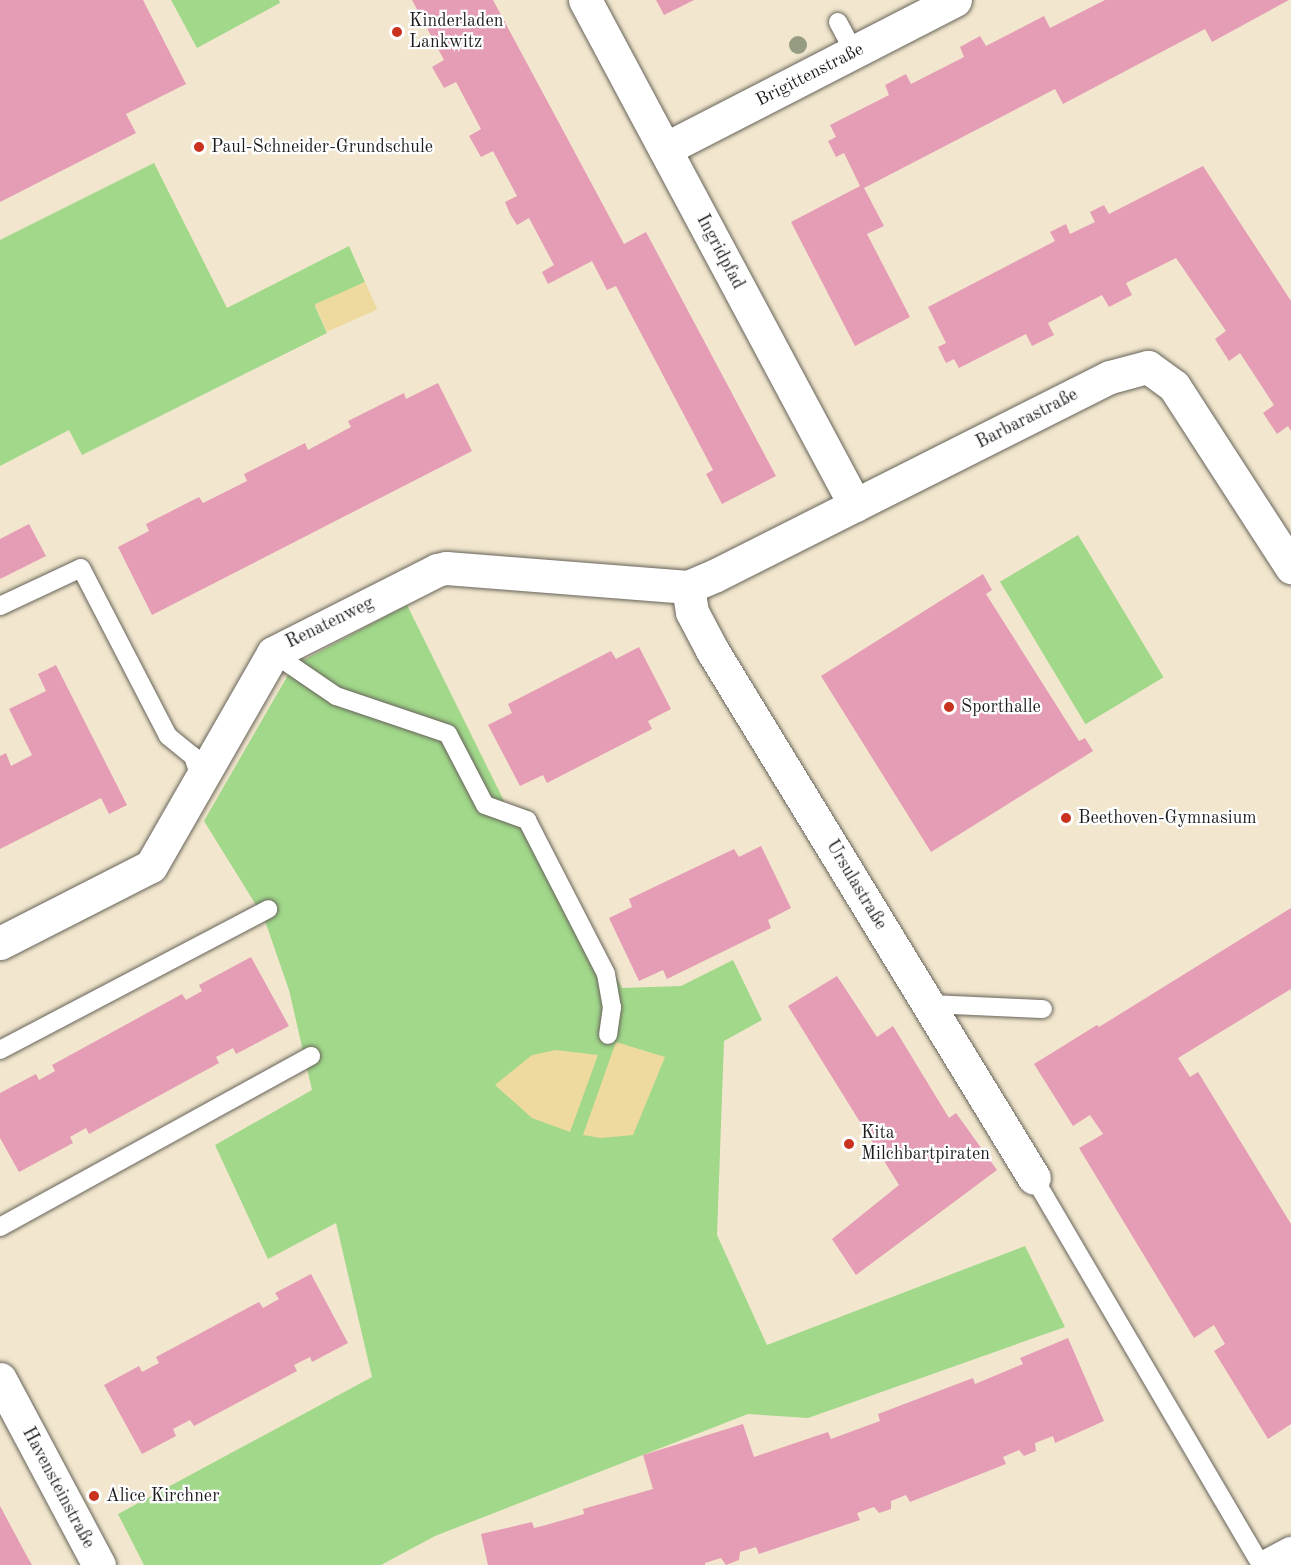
<!DOCTYPE html>
<html>
<head>
<meta charset="utf-8">
<style>
	body { margin:0 }
	#map { position:relative; width:1291px; height:1565px; overflow:hidden; background:#f2e7ce; font-family:"Old Standard TT",serif }
	div>[style] { position:absolute }
	.green>* { inset:0; background:#a1d88a; transform-origin:0 0 }
	.sand>* { inset:0; background:#eeda9e; transform-origin:0 0 }
	.building>* { inset:0; background:#e59cb5 }
	.roads { filter:drop-shadow(0 0 2px #67635a) drop-shadow(0 0 2px #67635a) }
	.service>* { height:18px; margin:-9px; padding:0 9px; transform-origin:9px; border-radius:9px; background:#fff }
	.minor>* { height:33px; margin:-16.5px; padding:0 16.5px; transform-origin:16.5px; border-radius:16.5px; background:#fff }
	.trees>* { width:18px; height:18px; margin:-9px; border-radius:50%; background:#969c81 }
	.dots>* { width:16px; height:16px; translate:-50% -50%; box-sizing:border-box; border:3px solid #fff; border-radius:50% }
	span { translate:-50% -50%; white-space:nowrap; text-align:center; line-height:1.15; -webkit-text-stroke:4.5px #fff; paint-order:stroke }
	.poi-label { font-size:18px; color:#1c1c1c }
	.left { translate:0 -50%; text-align:left }
	.street-label { font-size:18px; color:#1c1c1c }
</style>
</head>
<body>
<div id="map">
	<div class="green">
		<i style="clip-path:polygon(171px 0,279px 0,280px 3px,197px 48px)"></i>
		<i style="clip-path:polygon(154px 163px,227px 308px,349px 246px,365px 282px,315px 306px,327px 333px,82px 455px,69px 430px,0 466px,0 240px)"></i>
		<i style="left:1078px;top:535px;width:166px;height:91px;rotate:59deg"></i>
		<i style="clip-path:polygon(407px 605px,506px 805px,530px 810px,622px 988px,681px 986px,733px 960px,762px 1020px,724px 1041px,717px 1235px,767px 1345px,1025px 1246px,1065px 1327px,808px 1418px,748px 1414px,435px 1536px,381px 1565px,144px 1565px,118px 1514px,372px 1377px,336px 1223px,268px 1259px,215px 1145px,312px 1090px,289px 990px,264px 918px,204px 821px,288px 675px,300px 662px)"></i>
	</div>
	<div class="sand">
		<i style="left:365px;top:282px;width:30px;height:55px;rotate:66deg"></i>
		<i style="clip-path:polygon(616px 1042px,665px 1057px,633px 1135px,601px 1138px,583px 1135px)"></i>
		<i style="clip-path:polygon(556px 1050px,598px 1055px,570px 1132px,532px 1118px,495px 1085px,532px 1055px)"></i>
	</div>
	<div class="building">
		<i style="clip-path:polygon(0 0,143px 0,186px 84px,126px 114px,136px 133px,0 202px)"></i>
		<i style="clip-path:polygon(412px 0,493px 0,624px 244px,646px 232px,776px 476px,722px 504px,706px 474px,713px 470px,616px 286px,607px 290px,592px 261px,548px 284px,542px 272px,554px 265px,529px 218px,517px 225px,510px 214px,505px 202px,517px 196px,493px 151px,481px 157px,469px 136px,481px 129px,456px 82px,444px 88px,432px 67px,444px 60px)"></i>
		<i style="clip-path:polygon(656px 0,694px 0,664px 15px)"></i>
		<i style="clip-path:polygon(1105px 0,1289px 0,1212px 42px,1205px 29px,1063px 104px,1055px 89px,864px 188px,884px 226px,867px 234px,910px 317px,855px 346px,791px 222px,860px 186px,844px 153px,836px 157px,828px 141px,836px 137px,830px 125px,889px 95px,885px 85px,906px 74px,911px 84px,964px 57px,960px 47px,980px 36px,986px 46px,1044px 16px,1050px 28px)"></i>
		<i style="clip-path:polygon(1203px 166px,1291px 301px,1291px 431px,1288px 426px,1277px 434px,1263px 413px,1274px 405px,1240px 353px,1229px 361px,1215px 339px,1226px 331px,1176px 258px,1126px 283px,1132px 295px,1109px 307px,1102px 295px,1048px 323px,1054px 335px,1032px 346px,1026px 334px,959px 368px,954px 359px,946px 363px,938px 347px,946px 343px,928px 307px,1055px 241px,1050px 232px,1066px 224px,1070px 234px,1095px 222px,1090px 212px,1104px 205px,1109px 214px)"></i>
		<i style="clip-path:polygon(438px 383px,472px 451px,152px 615px,118px 547px,149px 531px,146px 524px,199px 497px,203px 503px,247px 481px,244px 474px,305px 443px,308px 450px,351px 427px,348px 421px,404px 393px,406px 399px)"></i>
		<i style="clip-path:polygon(29px 524px,46px 556px,0 579px,0 539px)"></i>
		<i style="clip-path:polygon(983px 574px,992px 590px,986px 594px,1079px 741px,1085px 738px,1093px 751px,931px 852px,821px 676px)"></i>
		<i style="clip-path:polygon(639px 647px,671px 709px,648px 721px,652px 729px,547px 783px,543px 775px,520px 786px,488px 725px,512px 713px,508px 704px,611px 651px,616px 659px)"></i>
		<i style="clip-path:polygon(56px 665px,127px 805px,109px 814px,101px 798px,0 849px,0 756px,6px 753px,11px 766px,32px 755px,9px 709px,46px 691px,38px 674px)"></i>
		<i style="clip-path:polygon(761px 846px,791px 908px,768px 920px,771px 928px,667px 979px,663px 970px,639px 981px,609px 918px,632px 907px,629px 899px,734px 849px,739px 857px)"></i>
		<i style="clip-path:polygon(1291px 908px,1291px 989px,1178px 1058px,1190px 1077px,1198px 1072px,1291px 1224px,1291px 1424px,1268px 1439px,1214px 1351px,1225px 1344px,1214px 1325px,1194px 1338px,1079px 1148px,1103px 1134px,1090px 1115px,1073px 1126px,1034px 1064px,1097px 1025px,1099px 1027px)"></i>
		<i style="clip-path:polygon(251px 957px,289px 1026px,236px 1054px,233px 1048px,216px 1057px,219px 1063px,89px 1134px,86px 1128px,70px 1137px,73px 1143px,19px 1172px,0 1138px,0 1093px,36px 1074px,39px 1080px,55px 1071px,52px 1065px,182px 994px,186px 1000px,202px 991px,199px 985px)"></i>
		<i style="clip-path:polygon(837px 976px,877px 1037px,893px 1026px,949px 1118px,956px 1113px,997px 1170px,856px 1275px,832px 1239px,899px 1185px,788px 1006px)"></i>
		<i style="clip-path:polygon(311px 1274px,348px 1343px,312px 1362px,310px 1357px,294px 1365px,297px 1371px,194px 1426px,190px 1420px,173px 1429px,176px 1436px,142px 1454px,104px 1385px,139px 1366px,142px 1372px,159px 1363px,156px 1357px,259px 1302px,263px 1308px,279px 1299px,275px 1293px)"></i>
		<i style="clip-path:polygon(1068px 1338px,1104px 1421px,1055px 1443px,1053px 1436px,1035px 1443px,1036px 1451px,1024px 1456px,1019px 1450px,1003px 1457px,1006px 1464px,910px 1502px,906px 1495px,891px 1501px,891px 1509px,879px 1513px,874px 1507px,857px 1513px,860px 1520px,759px 1554px,756px 1547px,740px 1552px,739px 1560px,726px 1565px,721px 1558px,705px 1563px,705px 1565px,488px 1565px,481px 1534px,532px 1522px,534px 1528px,546px 1525px,584px 1514px,583px 1509px,653px 1489px,643px 1455px,743px 1424px,754px 1457px,828px 1432px,831px 1439px,880px 1421px,878px 1414px,973px 1378px,975px 1384px,1023px 1364px,1020px 1358px)"></i>
		<i style="clip-path:polygon(0 1506px,29px 1560px,32px 1565px,0 1565px)"></i>
	</div>
	<div class="roads">
		<div class="service">
			<i style="left:838px;top:22px;width:34px;rotate:62deg"></i>
			<i style="left:0;top:606px;width:89px;rotate:-25.1deg"></i>
			<i style="left:81px;top:568px;width:189px;rotate:62.6deg"></i>
			<i style="left:168px;top:736px;width:32px;rotate:39deg"></i>
			<i style="left:193px;top:756px;width:25px;rotate:72deg"></i>
			<i style="left:273px;top:653px;width:76px;rotate:34.3deg"></i>
			<i style="left:336px;top:696px;width:118px;rotate:18.7deg"></i>
			<i style="left:448px;top:734px;width:80px;rotate:62.5deg"></i>
			<i style="left:485px;top:805px;width:45px;rotate:19.7deg"></i>
			<i style="left:527px;top:820px;width:173px;rotate:62.8deg"></i>
			<i style="left:606px;top:974px;width:34px;rotate:80deg"></i>
			<i style="left:612px;top:1007px;width:28px;rotate:98deg"></i>
			<i style="left:928px;top:1004px;width:115px;rotate:2.5deg"></i>
			<i style="left:0;top:1050px;width:303px;rotate:-27.7deg"></i>
			<i style="left:1034px;top:1178px;width:449px;rotate:59.6deg"></i>
			<i style="left:0;top:1227px;width:355px;rotate:-28.8deg"></i>
		</div>
		<div class="minor">
			<i style="left:585px;top:0;width:573px;rotate:61.87deg"></i>
			<i style="left:665px;top:149px;width:326px;rotate:-27.2deg"></i>
			<i style="left:688px;top:587px;width:25px;rotate:81deg"></i>
			<i style="left:692px;top:612px;width:43px;rotate:62.2deg"></i>
			<i style="left:712px;top:650px;width:618px;rotate:58.62deg"></i>
			<i style="left:0;top:943px;width:169px;rotate:-27deg"></i>
			<i style="left:151px;top:866px;width:245px;rotate:-60.2deg"></i>
			<i style="left:273px;top:653px;width:184px;rotate:-26.8deg"></i>
			<i style="left:437px;top:570px;width:9px;rotate:-13deg"></i>
			<i style="left:446px;top:568px;width:243px;rotate:4.5deg"></i>
			<i style="left:688px;top:587px;width:30px;rotate:-23deg"></i>
			<i style="left:716px;top:575px;width:441px;rotate:-26.7deg"></i>
			<i style="left:1110px;top:377px;width:39px;rotate:-15deg"></i>
			<i style="left:1148px;top:367px;width:32px;rotate:36deg"></i>
			<i style="left:1174px;top:386px;width:216px;rotate:57.1deg"></i>
			<i style="left:0;top:1379px;width:211px;rotate:62deg"></i>
			<i style="left:1268px;top:1565px;width:26px;rotate:-28deg"></i>
		</div>
	</div>
	<div class="trees">
		<i style="left:798px;top:45px"></i>
	</div>
	<div class="dots">
		<i style="left:397px;top:32px;background:#c8321e"></i>
		<i style="left:199px;top:147px;background:#c8321e"></i>
		<i style="left:949px;top:707px;background:#c8321e"></i>
		<i style="left:1066px;top:818px;background:#c8321e"></i>
		<i style="left:849px;top:1144px;background:#c8321e"></i>
		<i style="left:94px;top:1496px;background:#c8321e"></i>
	</div>
	<div class="poi-label">
		<span class="left" style="left:409px;top:32px">Kinderladen<br>Lankwitz</span>
		<span class="left" style="left:211px;top:147px">Paul-Schneider-Grundschule</span>
		<span class="left" style="left:961px;top:707px">Sporthalle</span>
		<span class="left" style="left:1078px;top:818px">Beethoven-Gymnasium</span>
		<span class="left" style="left:861px;top:1144px">Kita<br>Milchbartpiraten</span>
		<span class="left" style="left:106px;top:1496px">Alice Kirchner</span>
	</div>
	<div class="street-label">
		<span style="left:810px;top:75px;rotate:-27deg">Brigittenstraße</span>
		<span style="left:720px;top:252px;rotate:62deg">Ingridpfad</span>
		<span style="left:1027px;top:419px;rotate:-27deg">Barbarastraße</span>
		<span style="left:330px;top:623px;rotate:-26deg">Renatenweg</span>
		<span style="left:856px;top:885px;rotate:59deg">Ursulastraße</span>
		<span style="left:58px;top:1488px;rotate:62deg">Havensteinstraße</span>
	</div>
</div>
</body>
</html>
